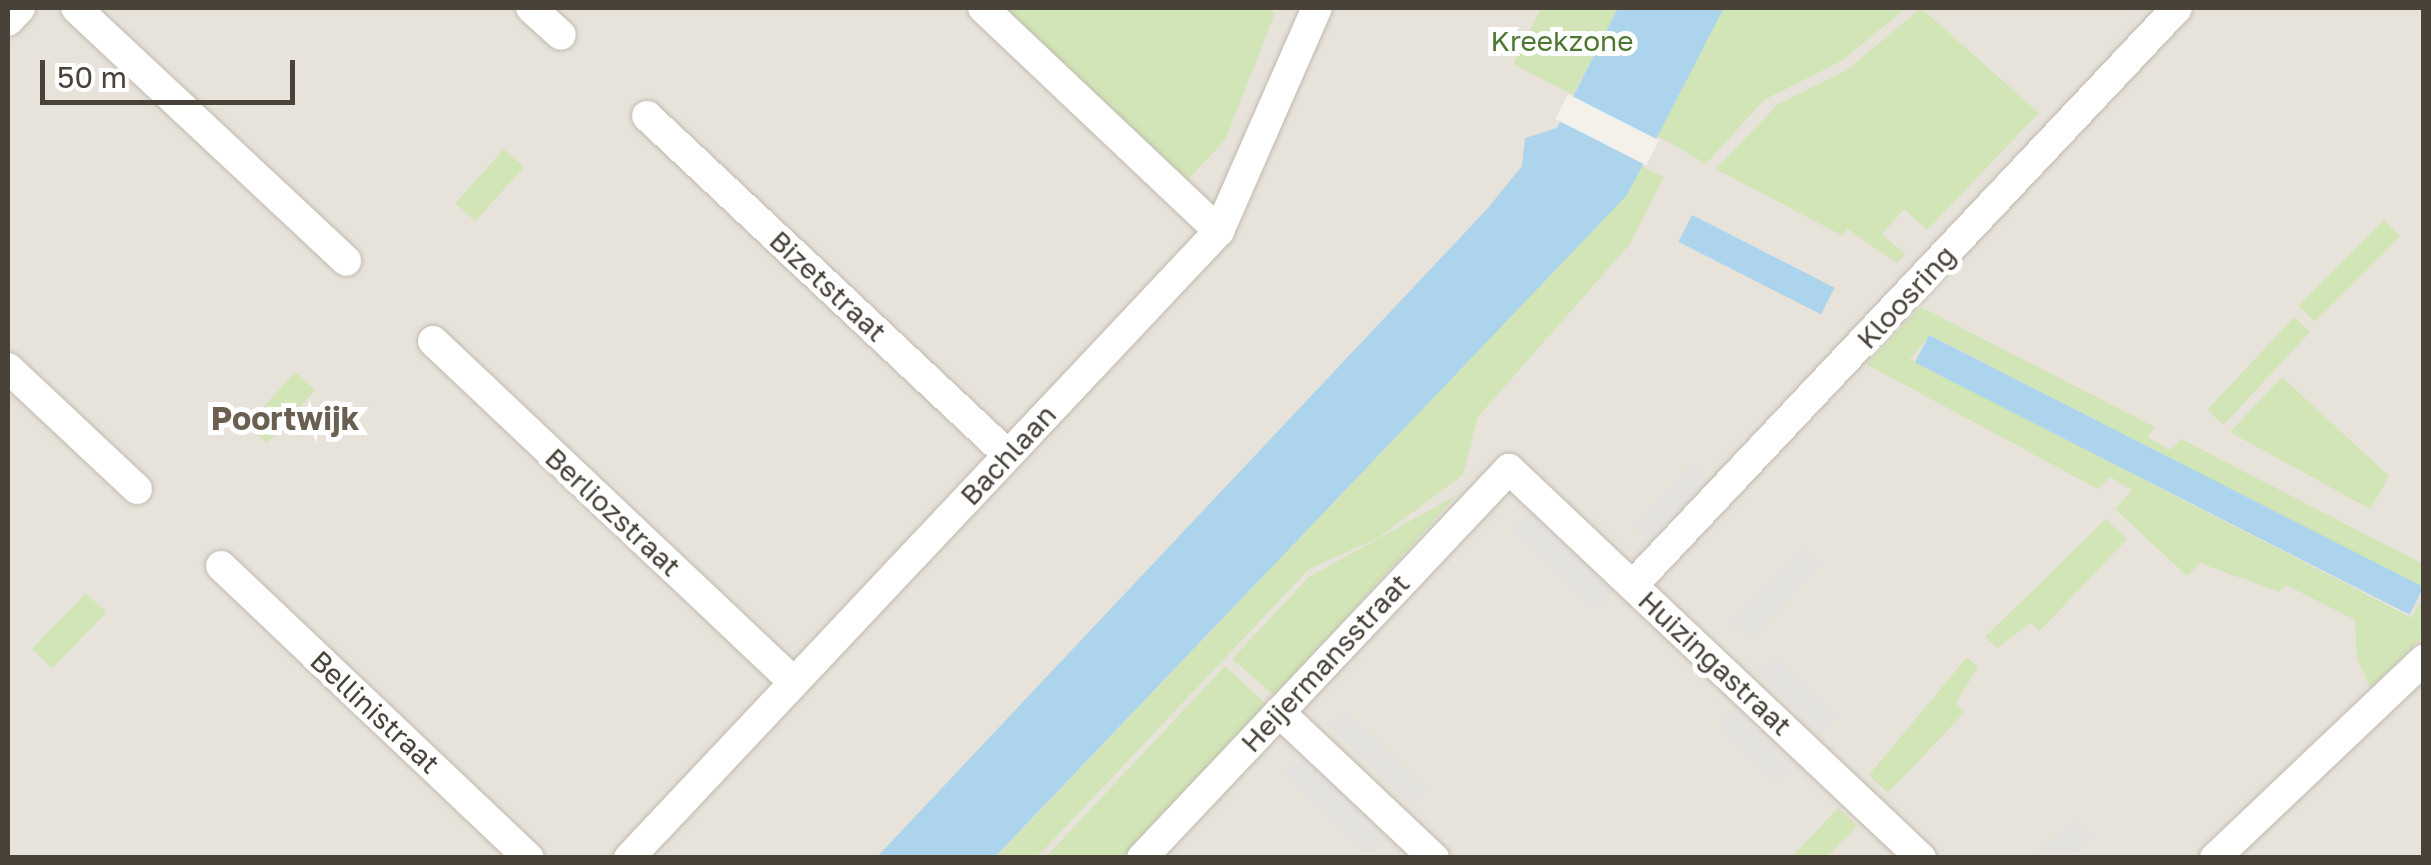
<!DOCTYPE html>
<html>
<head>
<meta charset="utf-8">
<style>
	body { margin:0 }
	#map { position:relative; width:2431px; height:865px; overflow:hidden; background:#f4f1eb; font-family:"Golos Text",sans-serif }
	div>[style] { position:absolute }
	.residential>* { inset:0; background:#e8e3da; transform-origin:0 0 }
	.green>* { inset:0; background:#d2e5b7; transform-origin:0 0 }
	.parking>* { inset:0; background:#e3e2df; transform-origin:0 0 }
	.water>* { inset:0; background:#acd4ec; transform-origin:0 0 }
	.pier>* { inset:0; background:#f4f1eb; transform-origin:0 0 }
	.roads { filter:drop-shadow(0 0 2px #bfb9ae) drop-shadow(0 0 2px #bfb9ae) }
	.street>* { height:30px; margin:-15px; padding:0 15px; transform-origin:15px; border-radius:15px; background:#fff }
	span { translate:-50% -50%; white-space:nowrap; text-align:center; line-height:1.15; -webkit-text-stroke:10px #fff; paint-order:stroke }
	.park-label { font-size:28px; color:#4d7730 }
	.street-label { font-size:28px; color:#484239 }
	.quarter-label { font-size:32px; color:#6a5f51; font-weight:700 }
	.frame { position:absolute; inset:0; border:10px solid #484239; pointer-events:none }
	.scale { position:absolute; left:40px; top:60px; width:255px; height:45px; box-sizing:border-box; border:5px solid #484239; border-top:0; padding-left:12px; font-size:30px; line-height:35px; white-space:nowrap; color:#484239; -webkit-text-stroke:8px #fff; paint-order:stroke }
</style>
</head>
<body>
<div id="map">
	<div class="residential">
		<i style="left:8px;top:8px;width:2415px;height:849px"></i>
	</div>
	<div class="green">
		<i style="clip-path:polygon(999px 8px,1267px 8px,1275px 13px,1225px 140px,1187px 181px)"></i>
		<i style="clip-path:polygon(1541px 8px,1618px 8px,1573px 95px,1513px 64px)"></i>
		<i style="clip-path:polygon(1724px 8px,1906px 8px,1843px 60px,1764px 100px,1706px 164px,1656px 135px)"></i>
		<i style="clip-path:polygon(1921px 8px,2039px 113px,1927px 230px,1904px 209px,1882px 234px,1905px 254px,1897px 263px,1847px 229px,1843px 236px,1716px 169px,1778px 104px,1847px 70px)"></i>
		<i style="left:504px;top:149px;width:27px;height:73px;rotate:42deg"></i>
		<i style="clip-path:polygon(1640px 165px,1664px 177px,1629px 245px,1478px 417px,1463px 475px,1378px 538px,1309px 569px,1037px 857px,995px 858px,1629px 192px)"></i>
		<i style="left:2384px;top:220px;width:23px;height:121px;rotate:45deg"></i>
		<i style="clip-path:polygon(1921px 307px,2155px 427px,2147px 437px,2171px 450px,2181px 439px,2423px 564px,2423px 588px,1930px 335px,1910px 359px,2412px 618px,2423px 597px,2423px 636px,2371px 688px,2357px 659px,2355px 620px,2286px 585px,2279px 592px,2200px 563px,2187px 576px,2115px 509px,2132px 490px,2110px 477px,2098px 489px,1866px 364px)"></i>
		<i style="left:2294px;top:317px;width:22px;height:127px;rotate:43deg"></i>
		<i style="left:295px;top:372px;width:27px;height:72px;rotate:42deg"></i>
		<i style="clip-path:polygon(2282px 377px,2389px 476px,2370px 509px,2230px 432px)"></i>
		<i style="clip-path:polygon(1457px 495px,1275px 696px,1232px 659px,1309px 577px)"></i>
		<i style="clip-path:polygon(2106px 519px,2127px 539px,2040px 631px,2031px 623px,1997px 648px,1985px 637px)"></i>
		<i style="left:86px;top:593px;width:28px;height:78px;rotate:44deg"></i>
		<i style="clip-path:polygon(1967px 657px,1978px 667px,1956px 703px,1965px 712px,1888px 793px,1869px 775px)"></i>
		<i style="clip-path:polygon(1225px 666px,1266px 704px,1245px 729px,1123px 857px,1045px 858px)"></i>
		<i style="clip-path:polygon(1838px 808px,1857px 826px,1827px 857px,1792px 857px)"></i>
	</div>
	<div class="parking">
		<i style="left:1693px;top:463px;width:21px;height:87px;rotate:43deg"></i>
		<i style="left:1529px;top:513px;width:116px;height:24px;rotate:44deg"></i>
		<i style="left:1804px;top:545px;width:26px;height:107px;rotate:43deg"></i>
		<i style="left:1775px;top:657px;width:87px;height:24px;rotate:44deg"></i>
		<i style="left:1344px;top:709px;width:116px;height:23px;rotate:44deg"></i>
		<i style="left:1734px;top:709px;width:81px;height:24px;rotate:44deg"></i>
		<i style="left:1300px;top:756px;width:116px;height:24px;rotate:44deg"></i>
		<i style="clip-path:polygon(2075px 818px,2093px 837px,2070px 857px,2033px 857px)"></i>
	</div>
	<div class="water">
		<i style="clip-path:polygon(1618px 8px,1724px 8px,1627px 195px,995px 857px,876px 858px,1488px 208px,1522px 166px,1525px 138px,1557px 128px)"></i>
		<i style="left:1692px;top:215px;width:160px;height:30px;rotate:27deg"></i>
		<i style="left:1929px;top:335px;width:555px;height:31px;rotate:27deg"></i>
	</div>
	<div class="pier">
		<i style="left:1568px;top:94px;width:102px;height:28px;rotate:27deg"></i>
	</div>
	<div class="roads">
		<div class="street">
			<i style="left:76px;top:8px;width:370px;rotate:43.1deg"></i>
			<i style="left:531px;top:8px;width:40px;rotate:42deg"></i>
			<i style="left:983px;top:8px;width:325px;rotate:43.4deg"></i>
			<i style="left:8px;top:21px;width:18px;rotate:-47deg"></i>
			<i style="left:647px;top:116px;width:495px;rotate:43.2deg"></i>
			<i style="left:433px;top:341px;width:497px;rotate:43.4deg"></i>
			<i style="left:8px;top:368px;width:177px;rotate:43.2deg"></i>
			<i style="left:221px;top:566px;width:424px;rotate:43.5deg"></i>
			<i style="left:1633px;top:585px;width:793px;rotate:-46.69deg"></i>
			<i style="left:1279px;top:712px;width:213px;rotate:43.3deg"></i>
			<i style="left:629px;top:858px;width:861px;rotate:-46.74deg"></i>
			<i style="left:1219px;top:231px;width:244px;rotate:-66.3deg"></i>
			<i style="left:1142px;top:858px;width:535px;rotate:-46.67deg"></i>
			<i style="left:1509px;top:469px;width:567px;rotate:43.36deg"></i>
			<i style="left:2215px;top:858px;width:288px;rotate:-43.5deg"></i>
		</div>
	</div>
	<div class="park-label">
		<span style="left:1562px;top:41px">Kreekzone</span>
	</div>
	<div class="street-label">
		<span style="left:828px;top:286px;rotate:43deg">Bizetstraat</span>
		<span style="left:1906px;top:297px;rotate:-47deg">Kloosring</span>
		<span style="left:1008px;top:455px;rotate:-47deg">Bachlaan</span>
		<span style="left:613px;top:512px;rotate:43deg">Berliozstraat</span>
		<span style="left:1325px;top:663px;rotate:-47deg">Heijermansstraat</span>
		<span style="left:1715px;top:663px;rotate:43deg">Huizingastraat</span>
		<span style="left:375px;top:712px;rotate:43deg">Bellinistraat</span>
	</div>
	<div class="quarter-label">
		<span style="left:285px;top:418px">Poortwijk</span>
	</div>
	<div class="frame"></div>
	<div class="scale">50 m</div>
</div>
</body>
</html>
